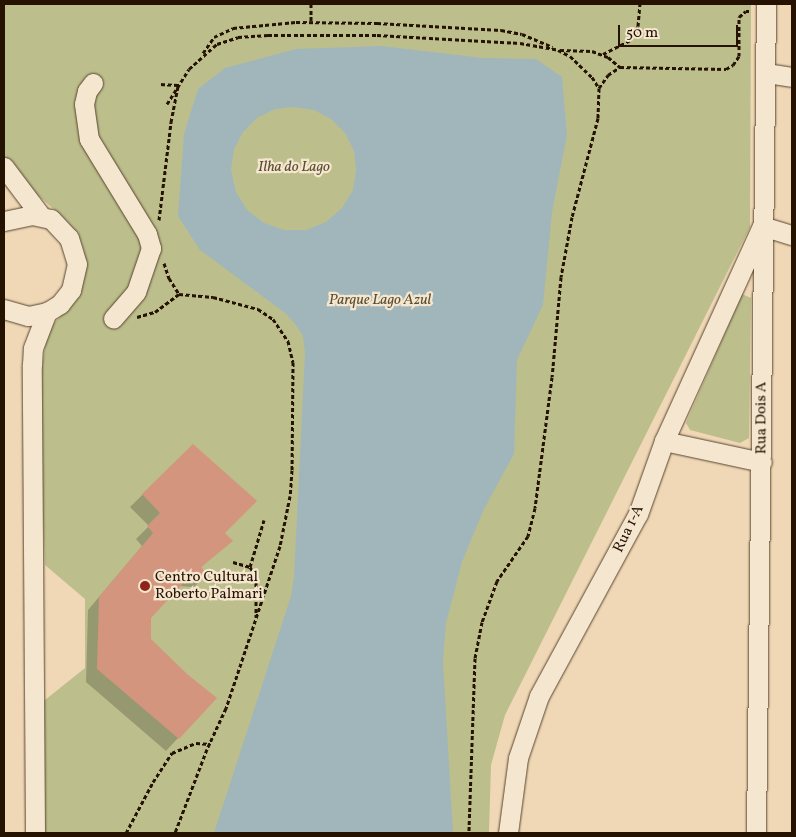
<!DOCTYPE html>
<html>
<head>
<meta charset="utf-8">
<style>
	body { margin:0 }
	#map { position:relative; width:796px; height:837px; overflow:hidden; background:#f0d8b6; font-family:Vollkorn,serif }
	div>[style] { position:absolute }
	.green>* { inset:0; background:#bcbe8c }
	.water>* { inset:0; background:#a0b6ba }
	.shadow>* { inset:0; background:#0003 }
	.building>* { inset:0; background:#d4957e }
	.path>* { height:3px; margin-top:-1.5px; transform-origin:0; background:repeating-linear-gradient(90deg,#261200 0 4px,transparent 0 6.5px) }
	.roads { filter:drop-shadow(0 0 1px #58442e) drop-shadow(0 0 1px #58442e) }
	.minor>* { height:19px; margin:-9.5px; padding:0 9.5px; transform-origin:9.5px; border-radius:9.5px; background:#f5e6d0 }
	.dots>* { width:14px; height:14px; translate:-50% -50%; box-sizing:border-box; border:2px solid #f5e6d0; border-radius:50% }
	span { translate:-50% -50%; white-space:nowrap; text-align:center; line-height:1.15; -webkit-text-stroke:4.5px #f5e6d0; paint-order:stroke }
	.park-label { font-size:15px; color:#5a4e31; font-style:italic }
	.street-label { font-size:15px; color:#261200 }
	.poi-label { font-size:15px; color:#261200 }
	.left { translate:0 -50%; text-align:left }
	.frame { position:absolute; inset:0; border:5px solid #261200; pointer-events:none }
	.scale { position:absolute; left:618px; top:25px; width:120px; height:22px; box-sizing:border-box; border:2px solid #261200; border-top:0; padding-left:6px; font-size:15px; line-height:18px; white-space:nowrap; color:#261200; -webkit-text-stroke:4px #f5e6d0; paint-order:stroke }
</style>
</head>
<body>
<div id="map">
	<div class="green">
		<i style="clip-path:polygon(4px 4px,751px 4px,750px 227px,505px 715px,491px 765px,489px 833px,42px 833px,40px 704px,85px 668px,85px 599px,45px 565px,38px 396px,46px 340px,53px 324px,74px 303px,80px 294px,84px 276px,84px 251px,78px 233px,66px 220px,24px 183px,4px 159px)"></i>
		<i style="clip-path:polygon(742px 294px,751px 298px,749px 438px,740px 443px,690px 430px,686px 423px)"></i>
	</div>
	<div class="water">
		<i style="clip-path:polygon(evenodd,381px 46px,483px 58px,536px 59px,562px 77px,567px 135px,552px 212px,543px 305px,517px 360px,514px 454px,483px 511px,462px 562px,446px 623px,443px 662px,453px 833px,214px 833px,291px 596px,294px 577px,305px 353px,303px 336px,296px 325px,285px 313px,200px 250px,178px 216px,184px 134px,198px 89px,225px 68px,296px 49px,381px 46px,294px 107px,314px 110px,331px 119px,345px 133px,354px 151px,356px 170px,353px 190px,342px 208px,326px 222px,306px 230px,284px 230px,264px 223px,247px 210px,236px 192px,231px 170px,234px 149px,243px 132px,257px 118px,275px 109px,294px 107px)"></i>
	</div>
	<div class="shadow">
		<i style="clip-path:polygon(193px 445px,223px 533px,231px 541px,200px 568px,206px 575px,194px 587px,179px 586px,150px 618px,150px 640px,186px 675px,215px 698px,166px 751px,86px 682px,88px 610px,142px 546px,136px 539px,149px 526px,130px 507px)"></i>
	</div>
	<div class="building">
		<i style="clip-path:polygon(193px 444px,257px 501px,225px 533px,233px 541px,201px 567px,208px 575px,191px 575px,151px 618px,151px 639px,187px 674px,217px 698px,179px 739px,97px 669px,99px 597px,153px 533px,147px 526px,160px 513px,142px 494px)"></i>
	</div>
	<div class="path">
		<i style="left:311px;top:4px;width:18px;rotate:90deg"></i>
		<i style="left:560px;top:50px;width:32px;rotate:2deg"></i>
		<i style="left:592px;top:51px;width:17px;rotate:21deg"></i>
		<i style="left:608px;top:57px;width:16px;rotate:40deg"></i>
		<i style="left:203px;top:53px;width:19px;rotate:-55deg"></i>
		<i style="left:214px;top:37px;width:21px;rotate:-25deg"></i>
		<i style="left:233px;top:28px;width:63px;rotate:-5.4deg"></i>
		<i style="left:296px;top:22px;width:81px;rotate:0.7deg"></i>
		<i style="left:377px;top:23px;width:124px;rotate:3.2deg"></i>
		<i style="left:501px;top:30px;width:21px;rotate:11deg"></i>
		<i style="left:522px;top:34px;width:33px;rotate:23deg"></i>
		<i style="left:603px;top:54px;width:30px;rotate:-27deg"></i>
		<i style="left:630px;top:40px;width:16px;rotate:-60deg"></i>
		<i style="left:638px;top:26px;width:22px;rotate:-85deg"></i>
		<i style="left:599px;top:88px;width:16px;rotate:-55deg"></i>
		<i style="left:608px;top:75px;width:14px;rotate:-34deg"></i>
		<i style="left:620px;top:67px;width:106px;rotate:1.1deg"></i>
		<i style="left:726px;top:69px;width:8px;rotate:-30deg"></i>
		<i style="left:733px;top:65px;width:11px;rotate:-56deg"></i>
		<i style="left:739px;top:56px;width:39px;rotate:-90deg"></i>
		<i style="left:739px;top:17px;width:9px;rotate:-41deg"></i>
		<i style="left:746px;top:11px;width:3px"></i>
		<i style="left:167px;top:104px;width:41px;rotate:-57.8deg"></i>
		<i style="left:189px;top:69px;width:38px;rotate:-42deg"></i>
		<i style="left:217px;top:44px;width:22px;rotate:-18deg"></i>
		<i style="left:238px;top:37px;width:30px;rotate:-4deg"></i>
		<i style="left:268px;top:35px;width:109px"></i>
		<i style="left:377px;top:35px;width:143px;rotate:3.2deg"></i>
		<i style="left:520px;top:43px;width:39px;rotate:10deg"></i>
		<i style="left:558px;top:50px;width:13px;rotate:27deg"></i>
		<i style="left:570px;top:56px;width:30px;rotate:44deg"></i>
		<i style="left:592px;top:77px;width:13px;rotate:58deg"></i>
		<i style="left:599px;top:88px;width:30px;rotate:92deg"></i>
		<i style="left:598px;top:118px;width:102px;rotate:104.7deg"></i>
		<i style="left:572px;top:217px;width:61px;rotate:100.4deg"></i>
		<i style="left:561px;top:277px;width:100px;rotate:95.1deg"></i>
		<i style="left:552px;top:377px;width:132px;rotate:97.4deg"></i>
		<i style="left:535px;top:508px;width:29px;rotate:104deg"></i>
		<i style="left:528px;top:536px;width:55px;rotate:124.6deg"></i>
		<i style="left:497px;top:581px;width:44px;rotate:110.1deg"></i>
		<i style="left:482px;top:622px;width:37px;rotate:101deg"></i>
		<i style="left:475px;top:658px;width:175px;rotate:92deg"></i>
		<i style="left:159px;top:220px;width:99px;rotate:-83deg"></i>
		<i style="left:171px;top:122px;width:38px;rotate:-79deg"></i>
		<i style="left:178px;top:85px;width:19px;rotate:-177deg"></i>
		<i style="left:164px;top:263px;width:16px;rotate:72deg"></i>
		<i style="left:169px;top:278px;width:19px;rotate:58deg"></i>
		<i style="left:137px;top:317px;width:19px;rotate:-16deg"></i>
		<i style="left:155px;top:312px;width:30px;rotate:-37deg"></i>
		<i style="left:179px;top:294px;width:34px;rotate:5deg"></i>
		<i style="left:213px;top:297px;width:47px;rotate:14.9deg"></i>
		<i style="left:258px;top:309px;width:18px;rotate:34deg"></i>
		<i style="left:273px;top:319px;width:27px;rotate:56deg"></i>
		<i style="left:288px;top:341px;width:22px;rotate:77deg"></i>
		<i style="left:293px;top:362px;width:108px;rotate:90.5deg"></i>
		<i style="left:292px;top:470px;width:26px;rotate:94deg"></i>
		<i style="left:290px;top:496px;width:51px;rotate:101.3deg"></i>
		<i style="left:280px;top:546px;width:171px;rotate:108.4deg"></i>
		<i style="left:226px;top:708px;width:45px;rotate:114.9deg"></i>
		<i style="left:207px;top:749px;width:90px;rotate:110.9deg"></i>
		<i style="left:233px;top:562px;width:18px;rotate:16deg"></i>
		<i style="left:250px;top:567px;width:11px;rotate:56deg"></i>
		<i style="left:256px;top:576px;width:41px;rotate:90deg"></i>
		<i style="left:250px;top:567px;width:49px;rotate:-73.4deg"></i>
		<i style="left:126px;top:833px;width:58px;rotate:-62.1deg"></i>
		<i style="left:153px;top:782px;width:35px;rotate:-57deg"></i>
		<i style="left:172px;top:753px;width:26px;rotate:-23deg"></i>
		<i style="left:196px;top:743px;width:14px;rotate:4deg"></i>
	</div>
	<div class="roads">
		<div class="minor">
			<i style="left:767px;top:73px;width:25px;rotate:9deg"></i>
			<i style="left:93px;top:83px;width:10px;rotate:127deg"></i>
			<i style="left:87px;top:91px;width:13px;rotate:103deg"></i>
			<i style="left:84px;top:104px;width:35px;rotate:82deg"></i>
			<i style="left:89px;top:139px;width:111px;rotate:58.6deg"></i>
			<i style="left:147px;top:234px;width:15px;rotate:74deg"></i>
			<i style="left:151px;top:248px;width:46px;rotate:108.8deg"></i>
			<i style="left:136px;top:292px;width:35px;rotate:131deg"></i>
			<i style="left:4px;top:167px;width:61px;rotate:52.9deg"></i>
			<i style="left:4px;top:221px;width:29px;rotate:-12deg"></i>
			<i style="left:32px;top:215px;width:19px;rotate:12deg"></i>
			<i style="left:51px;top:219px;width:26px;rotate:47deg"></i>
			<i style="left:69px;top:238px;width:27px;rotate:73deg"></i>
			<i style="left:77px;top:264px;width:27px;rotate:103deg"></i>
			<i style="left:71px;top:290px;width:18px;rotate:128deg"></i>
			<i style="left:60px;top:304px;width:15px;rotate:148deg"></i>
			<i style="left:47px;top:312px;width:19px;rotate:168deg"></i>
			<i style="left:28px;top:316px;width:25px;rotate:-164deg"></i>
			<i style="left:664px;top:441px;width:100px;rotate:12.1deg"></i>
			<i style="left:35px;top:833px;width:468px;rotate:-90.4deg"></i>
			<i style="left:32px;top:365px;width:17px;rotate:-87deg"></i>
			<i style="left:33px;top:348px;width:39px;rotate:-69deg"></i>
			<i style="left:508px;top:833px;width:76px;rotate:-82.4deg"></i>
			<i style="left:518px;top:758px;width:65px;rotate:-71.3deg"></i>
			<i style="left:539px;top:696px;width:207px;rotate:-61.5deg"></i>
			<i style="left:638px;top:514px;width:77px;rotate:-70.4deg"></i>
			<i style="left:664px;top:441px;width:236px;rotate:-65.5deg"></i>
			<i style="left:762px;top:226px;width:31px;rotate:17deg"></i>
			<i style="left:756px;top:833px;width:829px;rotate:-89.31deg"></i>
		</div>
	</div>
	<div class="dots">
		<i style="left:145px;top:586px;background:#8f2418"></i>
	</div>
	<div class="park-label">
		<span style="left:294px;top:168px">Ilha do Lago</span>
		<span style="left:380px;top:301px">Parque Lago Azul</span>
	</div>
	<div class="street-label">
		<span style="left:762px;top:418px;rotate:-90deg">Rua Dois A</span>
		<span style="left:629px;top:529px;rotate:-64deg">Rua 1-A</span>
	</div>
	<div class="poi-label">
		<span class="left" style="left:155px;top:586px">Centro Cultural<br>Roberto Palmari</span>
	</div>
	<div class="frame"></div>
	<div class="scale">50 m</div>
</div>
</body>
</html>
